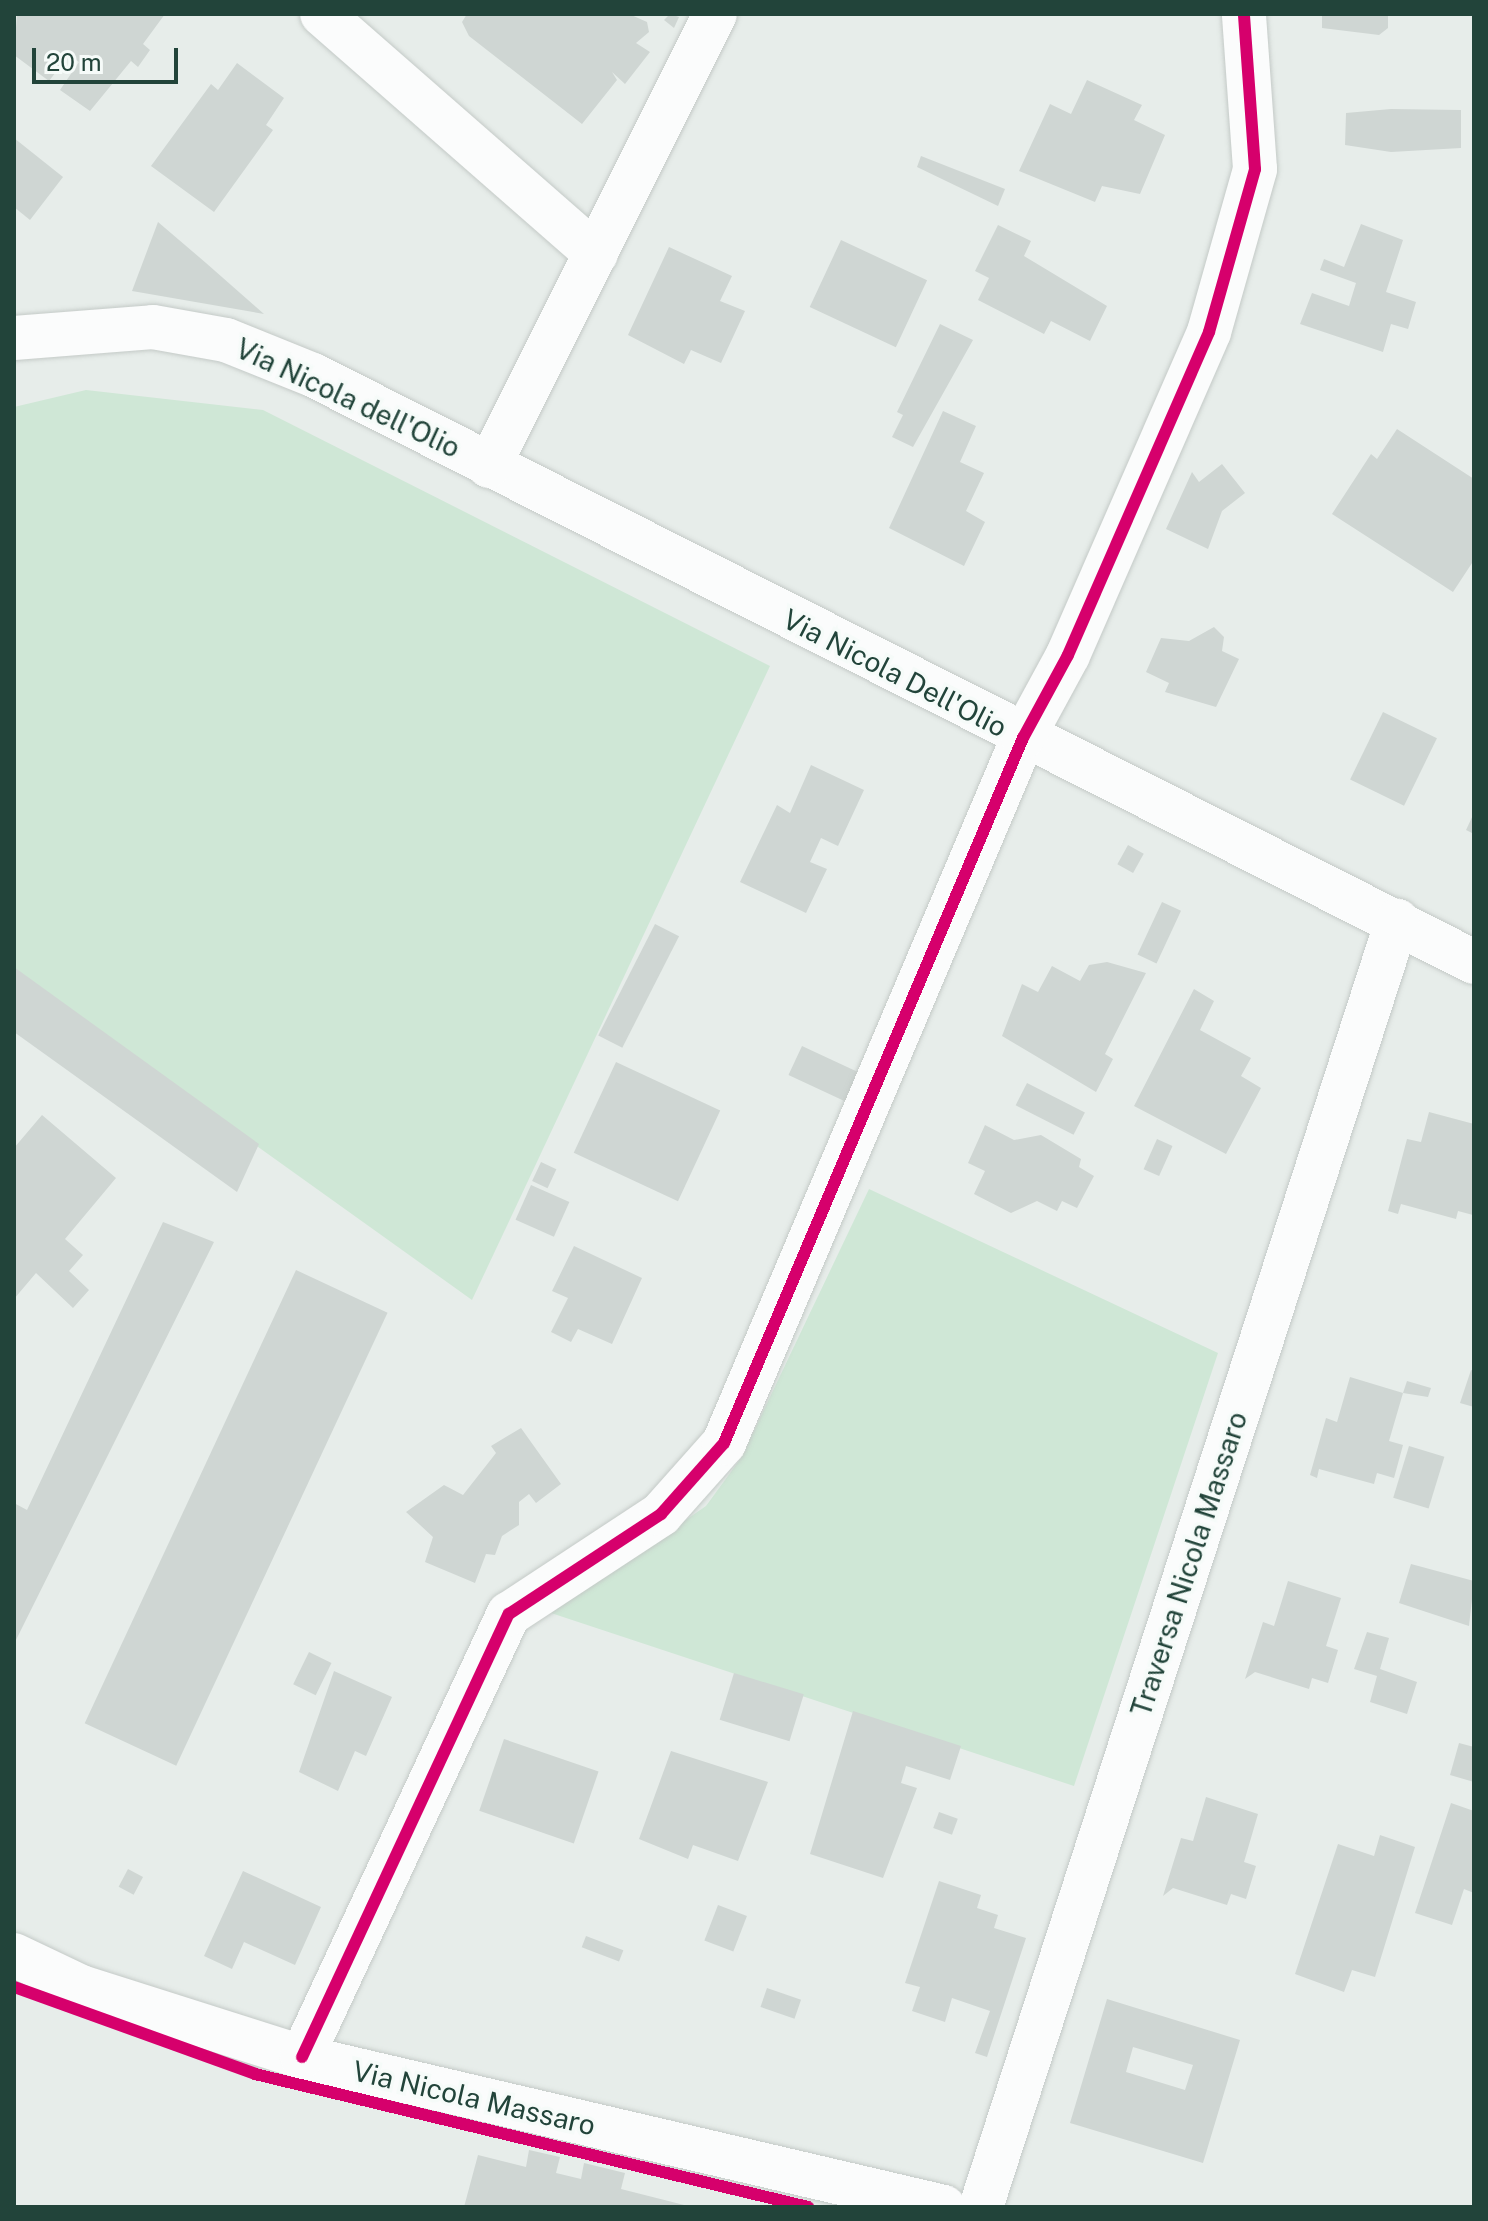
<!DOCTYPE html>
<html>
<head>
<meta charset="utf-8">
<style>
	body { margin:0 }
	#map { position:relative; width:1488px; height:2221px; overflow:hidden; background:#e7edea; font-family:"Public Sans",sans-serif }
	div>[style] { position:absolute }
	.green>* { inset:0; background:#cfe7d6 }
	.building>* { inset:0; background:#cfd6d3; transform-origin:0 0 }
	.roads { filter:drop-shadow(0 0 2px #c4cac7) drop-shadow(0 0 2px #c4cac7) }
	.minor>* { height:44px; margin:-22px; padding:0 22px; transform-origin:22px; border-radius:22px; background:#fbfcfc }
	.cycleway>* { height:12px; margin:-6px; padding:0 6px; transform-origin:6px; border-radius:6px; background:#d6006c }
	span { translate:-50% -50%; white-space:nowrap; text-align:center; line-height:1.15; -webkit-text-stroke:7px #f6fbf9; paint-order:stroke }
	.street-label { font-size:28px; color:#22443a }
	.frame { position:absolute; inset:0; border:16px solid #22443a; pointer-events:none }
	.scale { position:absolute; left:32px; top:48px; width:146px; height:36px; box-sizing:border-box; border:4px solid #22443a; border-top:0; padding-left:10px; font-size:24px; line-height:28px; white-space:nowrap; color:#22443a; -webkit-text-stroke:6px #f6fbf9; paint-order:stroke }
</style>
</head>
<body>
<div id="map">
	<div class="green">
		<i style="clip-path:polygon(86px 390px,263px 410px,770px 666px,472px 1300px,14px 972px,14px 407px)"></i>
		<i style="clip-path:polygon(869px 1189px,1218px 1353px,1074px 1786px,551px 1613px,706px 1506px,741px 1458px)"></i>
	</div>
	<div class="building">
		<i style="clip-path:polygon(17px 14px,165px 14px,143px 44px,150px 50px,138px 67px,131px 61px,90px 111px,60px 90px,79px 62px,69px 55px,49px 81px,14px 55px)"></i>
		<i style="clip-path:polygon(629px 14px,647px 22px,649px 32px,636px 43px,650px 52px,625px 84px,612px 72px,617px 80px,582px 124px,469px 36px,462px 22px,467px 14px)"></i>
		<i style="clip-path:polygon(670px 14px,679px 17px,674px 28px,664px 20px)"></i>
		<i style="clip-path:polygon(1322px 14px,1388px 14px,1388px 28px,1379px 35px,1322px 28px)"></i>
		<i style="clip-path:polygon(237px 63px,284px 98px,266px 125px,273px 130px,214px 212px,151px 166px,211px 84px,218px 90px)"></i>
		<i style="clip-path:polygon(1087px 80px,1142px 105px,1134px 120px,1165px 135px,1140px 194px,1102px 186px,1095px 202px,1019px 171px,1050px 104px,1071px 114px)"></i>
		<i style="clip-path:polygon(1391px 109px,1461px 110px,1461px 148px,1391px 152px,1345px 145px,1346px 113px)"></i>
		<i style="clip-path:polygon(14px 138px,63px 177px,30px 220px,14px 207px)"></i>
		<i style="clip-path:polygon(921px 156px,1005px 189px,998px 206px,917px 167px)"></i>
		<i style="clip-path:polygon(158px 222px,206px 263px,264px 314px,132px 291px)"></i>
		<i style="clip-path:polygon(1361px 224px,1403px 240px,1386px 292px,1416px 302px,1408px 329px,1391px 324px,1383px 352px,1300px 324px,1312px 293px,1349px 306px,1356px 283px,1320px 270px,1324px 259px,1344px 267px)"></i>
		<i style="clip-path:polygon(998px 225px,1031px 241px,1024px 256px,1107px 306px,1090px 341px,1051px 321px,1044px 334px,978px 300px,989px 278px,975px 271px)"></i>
		<i style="left:841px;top:240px;width:95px;height:74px;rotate:25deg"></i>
		<i style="clip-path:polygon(669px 247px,732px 276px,720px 301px,745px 311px,721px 363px,691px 350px,684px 364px,628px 335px)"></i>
		<i style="clip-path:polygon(940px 324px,973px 340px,913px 447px,892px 437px,903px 415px,897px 412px)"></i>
		<i style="clip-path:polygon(943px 411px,976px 426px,960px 462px,984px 473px,966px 511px,985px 522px,964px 566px,889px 528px)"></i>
		<i style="clip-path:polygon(1397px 429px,1474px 479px,1474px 560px,1453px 592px,1332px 514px,1371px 454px,1377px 459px)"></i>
		<i style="clip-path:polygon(1222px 464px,1245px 493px,1222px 511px,1208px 549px,1166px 529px,1192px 472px,1199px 482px)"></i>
		<i style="clip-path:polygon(1214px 627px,1224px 637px,1222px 651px,1239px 659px,1216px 707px,1165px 692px,1169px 683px,1146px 672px,1161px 638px,1189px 641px)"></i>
		<i style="left:1383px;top:712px;width:60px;height:75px;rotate:26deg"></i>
		<i style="clip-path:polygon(811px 765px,864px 790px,838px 846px,821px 838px,810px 862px,827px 869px,806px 913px,740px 882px,777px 805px,790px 813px)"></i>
		<i style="clip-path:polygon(1474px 813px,1474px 834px,1466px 830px)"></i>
		<i style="left:1128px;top:845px;width:18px;height:22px;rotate:29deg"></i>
		<i style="left:1162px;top:902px;width:21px;height:58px;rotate:25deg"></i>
		<i style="left:655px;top:924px;width:27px;height:125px;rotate:27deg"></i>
		<i style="clip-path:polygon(1107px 962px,1146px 973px,1105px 1054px,1113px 1059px,1096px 1092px,1002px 1036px,1022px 984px,1038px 992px,1052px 966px,1080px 981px,1089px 965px)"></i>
		<i style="clip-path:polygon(14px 967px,259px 1144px,237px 1192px,14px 1032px)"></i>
		<i style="clip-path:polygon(1194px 989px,1214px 1001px,1200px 1030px,1251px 1058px,1241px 1076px,1261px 1088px,1226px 1154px,1134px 1106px)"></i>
		<i style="left:802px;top:1046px;width:64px;height:32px;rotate:25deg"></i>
		<i style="left:616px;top:1062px;width:115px;height:100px;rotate:25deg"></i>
		<i style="left:1027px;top:1083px;width:65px;height:25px;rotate:27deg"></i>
		<i style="clip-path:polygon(1429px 1112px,1474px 1124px,1473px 1215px,1458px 1211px,1456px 1219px,1401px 1204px,1398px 1214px,1388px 1211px,1407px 1139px,1421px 1142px)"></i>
		<i style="clip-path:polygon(42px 1115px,116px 1178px,65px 1239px,83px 1255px,69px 1271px,89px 1290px,73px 1308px,36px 1273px,14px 1299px,14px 1148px)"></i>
		<i style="clip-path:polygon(985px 1125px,1014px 1140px,1041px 1135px,1081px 1159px,1079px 1167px,1094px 1176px,1077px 1208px,1062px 1201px,1057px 1211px,1037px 1201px,1011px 1213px,974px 1194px,985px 1171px,968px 1163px)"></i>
		<i style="left:1157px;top:1139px;width:17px;height:33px;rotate:24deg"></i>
		<i style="left:541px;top:1162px;width:17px;height:21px;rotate:25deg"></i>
		<i style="left:531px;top:1185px;width:42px;height:38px;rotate:24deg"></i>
		<i style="clip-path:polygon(163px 1222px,214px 1242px,14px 1644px,14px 1503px,27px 1510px)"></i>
		<i style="clip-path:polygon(574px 1246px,642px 1278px,612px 1344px,578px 1329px,571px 1342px,551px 1332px,568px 1298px,552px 1291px)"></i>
		<i style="left:296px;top:1270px;width:101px;height:500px;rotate:25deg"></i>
		<i style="clip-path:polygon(1471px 1370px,1474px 1371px,1474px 1407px,1460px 1403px)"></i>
		<i style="clip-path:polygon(1350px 1377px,1403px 1393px,1389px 1441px,1403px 1445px,1394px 1478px,1377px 1473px,1374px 1484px,1319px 1469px,1317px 1478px,1310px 1475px,1326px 1418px,1337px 1422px)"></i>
		<i style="clip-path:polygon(1407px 1381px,1431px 1388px,1428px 1397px,1403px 1393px)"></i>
		<i style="clip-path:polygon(521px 1428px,561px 1484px,536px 1503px,529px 1494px,519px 1502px,519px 1525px,502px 1536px,495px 1555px,486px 1554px,475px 1583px,425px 1562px,433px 1537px,406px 1512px,444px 1485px,463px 1495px,496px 1453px,491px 1446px)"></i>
		<i style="left:1409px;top:1446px;width:37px;height:54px;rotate:17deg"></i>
		<i style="clip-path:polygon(1411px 1564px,1474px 1581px,1469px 1626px,1399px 1603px)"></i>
		<i style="clip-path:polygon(1288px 1581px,1341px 1598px,1326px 1646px,1338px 1650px,1328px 1683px,1312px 1678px,1309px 1689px,1255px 1672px,1245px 1679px,1263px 1622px,1274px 1626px)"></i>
		<i style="clip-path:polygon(1367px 1632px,1389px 1638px,1380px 1669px,1417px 1682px,1407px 1714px,1370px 1702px,1377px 1676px,1354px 1669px)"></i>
		<i style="left:309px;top:1652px;width:25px;height:36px;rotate:26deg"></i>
		<i style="clip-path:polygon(334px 1671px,392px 1697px,366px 1756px,355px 1751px,338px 1791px,299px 1772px)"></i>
		<i style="left:734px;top:1673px;width:73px;height:49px;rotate:17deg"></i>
		<i style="clip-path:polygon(853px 1711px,961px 1746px,950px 1780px,906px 1766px,901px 1783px,917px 1788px,883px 1878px,810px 1854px)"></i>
		<i style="left:504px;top:1739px;width:100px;height:76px;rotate:19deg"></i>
		<i style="clip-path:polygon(1459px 1743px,1474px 1747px,1474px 1782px,1450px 1775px)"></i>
		<i style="clip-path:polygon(671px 1751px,768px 1782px,738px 1861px,693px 1845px,688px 1859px,639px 1839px)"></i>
		<i style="clip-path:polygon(1206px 1797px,1258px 1814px,1244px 1862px,1256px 1866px,1246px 1899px,1231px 1894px,1227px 1905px,1173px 1888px,1163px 1896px,1181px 1838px,1193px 1841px)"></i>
		<i style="clip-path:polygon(1451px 1803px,1474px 1811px,1474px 1893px,1464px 1889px,1452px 1925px,1415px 1913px)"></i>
		<i style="left:939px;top:1812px;width:20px;height:17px;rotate:20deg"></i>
		<i style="clip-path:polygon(1380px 1835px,1415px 1847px,1375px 1977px,1352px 1970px,1344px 1992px,1295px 1974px,1338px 1844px,1374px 1856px)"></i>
		<i style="left:128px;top:1869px;width:17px;height:20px;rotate:28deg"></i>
		<i style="clip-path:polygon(243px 1871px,321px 1907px,295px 1965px,244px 1942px,232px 1969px,204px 1956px)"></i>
		<i style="clip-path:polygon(939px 1881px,981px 1895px,977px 1908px,998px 1915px,994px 1928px,1026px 1938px,987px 2057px,975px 2053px,990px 2011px,952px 1998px,945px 2022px,912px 2011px,920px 1987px,905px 1983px)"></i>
		<i style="left:718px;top:1905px;width:31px;height:38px;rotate:21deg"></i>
		<i style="left:586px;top:1936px;width:40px;height:12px;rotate:21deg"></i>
		<i style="left:767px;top:1988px;width:36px;height:20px;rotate:19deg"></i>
		<i style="clip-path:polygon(evenodd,1107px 1999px,1240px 2040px,1203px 2163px,1070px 2123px,1107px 1999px,1133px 2047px,1193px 2065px,1185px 2090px,1126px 2072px,1133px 2047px)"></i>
		<i style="clip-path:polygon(529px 2150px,560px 2157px,556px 2173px,581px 2179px,584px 2163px,625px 2173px,621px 2189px,692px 2207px,464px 2207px,478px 2155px,526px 2167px)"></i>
	</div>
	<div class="roads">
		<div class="minor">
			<i style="left:322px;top:14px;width:364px;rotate:41.2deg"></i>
			<i style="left:14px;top:338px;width:139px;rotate:-4.5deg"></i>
			<i style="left:153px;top:327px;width:74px;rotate:10.1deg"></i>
			<i style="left:226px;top:340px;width:94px;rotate:21.9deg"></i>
			<i style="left:313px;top:375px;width:1301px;rotate:26.82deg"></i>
			<i style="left:489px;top:466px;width:505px;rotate:-63.43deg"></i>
			<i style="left:14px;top:1955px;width:74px;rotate:25.5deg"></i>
			<i style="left:81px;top:1987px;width:232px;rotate:17.6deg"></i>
			<i style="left:302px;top:2057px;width:659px;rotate:13.15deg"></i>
			<i style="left:302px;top:2057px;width:489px;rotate:-65deg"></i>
			<i style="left:509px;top:1614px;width:182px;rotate:-33.3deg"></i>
			<i style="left:661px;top:1514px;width:95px;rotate:-48.4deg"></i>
			<i style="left:724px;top:1443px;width:766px;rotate:-67.02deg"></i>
			<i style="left:1023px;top:738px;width:94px;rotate:-61.5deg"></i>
			<i style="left:1068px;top:655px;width:352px;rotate:-66.4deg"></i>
			<i style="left:1209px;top:332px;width:169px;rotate:-74.2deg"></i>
			<i style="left:1255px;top:169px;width:155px;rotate:-94.1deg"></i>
			<i style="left:981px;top:2207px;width:1352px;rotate:-72.07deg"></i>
		</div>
	</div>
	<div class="cycleway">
		<i style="left:14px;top:1987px;width:256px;rotate:19.8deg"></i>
		<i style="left:255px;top:2074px;width:569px;rotate:13.52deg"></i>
		<i style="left:302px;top:2057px;width:489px;rotate:-65deg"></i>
		<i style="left:509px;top:1614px;width:182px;rotate:-33.3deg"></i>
		<i style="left:661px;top:1514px;width:95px;rotate:-48.4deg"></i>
		<i style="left:724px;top:1443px;width:766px;rotate:-67.02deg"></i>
		<i style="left:1023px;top:738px;width:94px;rotate:-61.5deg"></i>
		<i style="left:1068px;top:655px;width:352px;rotate:-66.4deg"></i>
		<i style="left:1209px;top:332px;width:169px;rotate:-74.2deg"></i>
		<i style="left:1255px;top:169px;width:155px;rotate:-94.1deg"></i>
	</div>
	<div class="street-label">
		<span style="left:348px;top:398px;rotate:25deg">Via Nicola dell'Olio</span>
		<span style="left:895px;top:673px;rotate:27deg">Via Nicola Dell'Olio</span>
		<span style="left:1189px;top:1564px;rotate:-72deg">Traversa Nicola Massaro</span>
		<span style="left:474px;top:2098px;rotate:13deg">Via Nicola Massaro</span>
	</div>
	<div class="frame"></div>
	<div class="scale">20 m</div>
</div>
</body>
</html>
